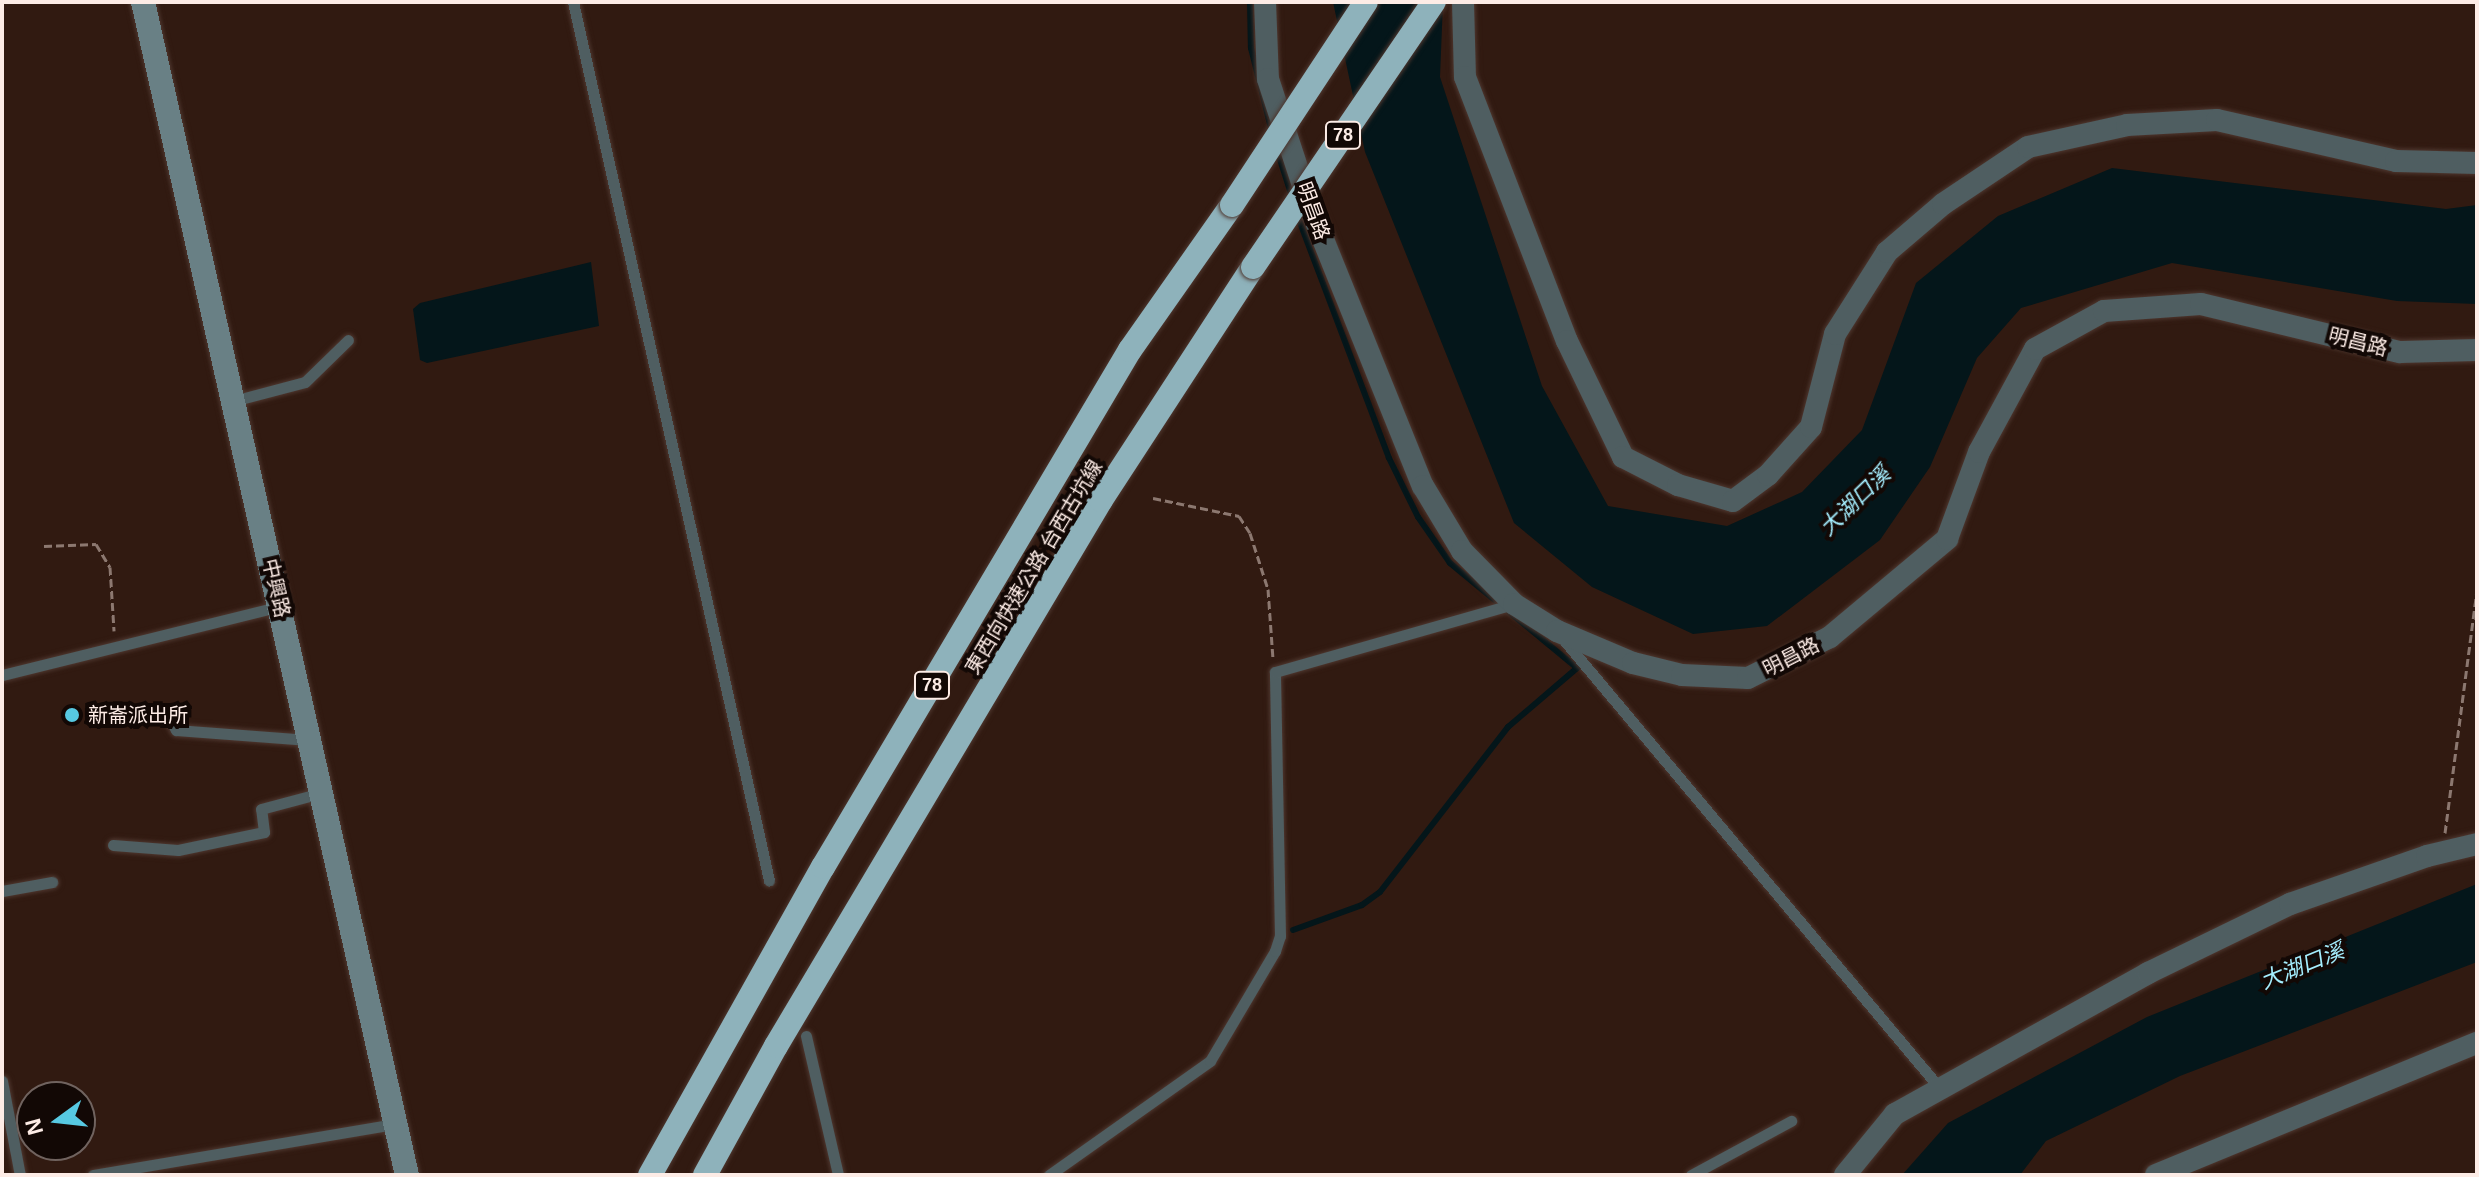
<!DOCTYPE html>
<html>
<head>
<meta charset="utf-8">
<style>
	body { margin:0 }
	#map { position:relative; width:2479px; height:1177px; overflow:hidden; background:#311a11; font-family:Arial,"Noto Sans TC",sans-serif }
	div>[style] { position:absolute }
	.water>* { inset:0; background:#04161a }
	.stream>* { height:6px; margin:-3px; padding:0 3px; transform-origin:3px; border-radius:3px; background:#04161a }
	.path>* { height:3px; margin-top:-1.5px; transform-origin:0; background:repeating-linear-gradient(90deg,#8c7870 0 8px,transparent 0 12px) }
	.roads { filter:drop-shadow(0 0 2px #4e372f) drop-shadow(0 0 2px #4e372f) }
	.lane>* { height:11px; margin:-5.5px; padding:0 5.5px; transform-origin:5.5px; border-radius:5.5px; background:#4f5e61 }
	.street>* { height:22px; margin:-11px; padding:0 11px; transform-origin:11px; border-radius:11px; background:#4f5e61 }
	.secondary>* { height:24px; margin:-12px; padding:0 12px; transform-origin:12px; border-radius:12px; background:#698085 }
	.highway>* { height:24px; margin:-12px; padding:0 12px; transform-origin:12px; border-radius:12px; background:#8eb2bb }
	.bridges { filter:drop-shadow(0 0 2px #4e372f) drop-shadow(0 0 2px #4e372f) }
	.highway-bridge>* { height:24px; margin:-12px; padding:0 12px; transform-origin:12px; border-radius:12px; background:#8eb2bb }
	.dots>* { width:22px; height:22px; translate:-50% -50%; box-sizing:border-box; border:4px solid #120805; border-radius:50% }
	span { translate:-50% -50%; white-space:nowrap; text-align:center; line-height:1.15; -webkit-text-stroke:8px #120805; paint-order:stroke }
	.shield-label span { padding:2px 6px; background:#120805; border:2px solid; border-radius:6px; -webkit-text-stroke-width:0 }
	.shield-label { font-size:18px; color:#fdece6; font-weight:700 }
	.street-label { font-size:20px; color:#fdece6 }
	.poi-label { font-size:20px; color:#fdece6 }
	.left { translate:0 -50%; text-align:left }
	.water-label { font-size:22px; color:#a4edfe; font-style:italic }
	.frame { position:absolute; inset:0; border:4px solid #fdece6; pointer-events:none }
	.north { position:absolute; left:16px; top:1081px; width:80px; height:80px; box-sizing:border-box; background:#120805; border:2px solid #70635f; border-radius:50%; rotate:255deg; font-size:22px; font-weight:700; line-height:32px; text-align:center; color:#fdece6 }
	.north::after { content:''; display:block; margin:auto; width:28px; height:36px; background:#57c9e2; clip-path:polygon(50% 0,100% 100%,50% 72%,0 100%) }
</style>
</head>
<body>
<div id="map">
	<div class="water">
		<i style="clip-path:polygon(1333px 2px,1443px 2px,1440px 77px,1542px 386px,1608px 506px,1727px 526px,1802px 492px,1862px 430px,1916px 283px,1998px 216px,2112px 168px,2446px 209px,2477px 205px,2477px 304px,2397px 301px,2172px 263px,2021px 308px,1977px 358px,1930px 467px,1880px 540px,1767px 626px,1693px 634px,1592px 587px,1514px 523px,1365px 152px)"></i>
		<i style="clip-path:polygon(591px 262px,599px 326px,427px 363px,420px 360px,413px 309px,420px 303px)"></i>
		<i style="clip-path:polygon(2477px 884px,2477px 962px,2180px 1076px,2046px 1141px,2020px 1175px,1902px 1175px,1948px 1123px,2147px 1017px)"></i>
	</div>
	<div class="stream">
		<i style="left:1250px;top:2px;width:46px;rotate:88.8deg"></i>
		<i style="left:1251px;top:48px;width:87px;rotate:76deg"></i>
		<i style="left:1277px;top:150px;width:49px;rotate:72.3deg"></i>
		<i style="left:1293px;top:930px;width:73px;rotate:-19.9deg"></i>
		<i style="left:1362px;top:905px;width:22px;rotate:-36deg"></i>
		<i style="left:1380px;top:892px;width:209px;rotate:-52.2deg"></i>
		<i style="left:1508px;top:727px;width:91px;rotate:-40.5deg"></i>
		<i style="left:1577px;top:668px;width:165px;rotate:-140.4deg"></i>
		<i style="left:1450px;top:563px;width:56px;rotate:-124.8deg"></i>
		<i style="left:1418px;top:517px;width:66px;rotate:-116.2deg"></i>
		<i style="left:1389px;top:458px;width:260px;rotate:-110.7deg"></i>
	</div>
	<div class="path">
		<i style="left:1153px;top:498px;width:88px;rotate:11.8deg"></i>
		<i style="left:1239px;top:516px;width:20px;rotate:57deg"></i>
		<i style="left:1250px;top:533px;width:59px;rotate:72.2deg"></i>
		<i style="left:1268px;top:589px;width:70px;rotate:85.9deg"></i>
		<i style="left:44px;top:546px;width:52px;rotate:-2.2deg"></i>
		<i style="left:96px;top:544px;width:27px;rotate:59deg"></i>
		<i style="left:110px;top:567px;width:64px;rotate:86.4deg"></i>
		<i style="left:2445px;top:833px;width:244px;rotate:-82.5deg"></i>
	</div>
	<div class="roads">
		<div class="lane">
			<i style="left:573px;top:2px;width:900px;rotate:77.42deg"></i>
			<i style="left:233px;top:401px;width:74px;rotate:-14.8deg"></i>
			<i style="left:305px;top:382px;width:60px;rotate:-44.3deg"></i>
			<i style="left:1563px;top:639px;width:583px;rotate:50.01deg"></i>
			<i style="left:2px;top:675px;width:286px;rotate:-13.9deg"></i>
			<i style="left:169px;top:717px;width:15px;rotate:62deg"></i>
			<i style="left:176px;top:730px;width:133px;rotate:4.3deg"></i>
			<i style="left:113px;top:845px;width:65px;rotate:4.4deg"></i>
			<i style="left:178px;top:850px;width:88px;rotate:-11.8deg"></i>
			<i style="left:264px;top:832px;width:23px;rotate:-97deg"></i>
			<i style="left:261px;top:809px;width:62px;rotate:-14.9deg"></i>
			<i style="left:2px;top:891px;width:51px;rotate:-10.2deg"></i>
			<i style="left:806px;top:1036px;width:143px;rotate:77deg"></i>
			<i style="left:2px;top:1081px;width:96px;rotate:79.2deg"></i>
			<i style="left:93px;top:1175px;width:307px;rotate:-9.6deg"></i>
			<i style="left:1049px;top:1175px;width:197px;rotate:-35.3deg"></i>
			<i style="left:1210px;top:1061px;width:128px;rotate:-59.4deg"></i>
			<i style="left:1275px;top:951px;width:16px;rotate:-72deg"></i>
			<i style="left:1280px;top:936px;width:264px;rotate:-91.1deg"></i>
			<i style="left:1275px;top:672px;width:248px;rotate:-15.9deg"></i>
			<i style="left:1691px;top:1175px;width:114px;rotate:-28.4deg"></i>
		</div>
		<div class="street">
			<i style="left:1265px;top:2px;width:77px;rotate:87.8deg"></i>
			<i style="left:1268px;top:79px;width:135px;rotate:71.8deg"></i>
			<i style="left:1310px;top:207px;width:301px;rotate:68deg"></i>
			<i style="left:1423px;top:486px;width:76px;rotate:59deg"></i>
			<i style="left:1462px;top:551px;width:74px;rotate:45.5deg"></i>
			<i style="left:1514px;top:604px;width:51px;rotate:32.1deg"></i>
			<i style="left:1557px;top:631px;width:82px;rotate:22.8deg"></i>
			<i style="left:1633px;top:663px;width:50px;rotate:13.8deg"></i>
			<i style="left:1682px;top:675px;width:66px;rotate:2.6deg"></i>
			<i style="left:1748px;top:678px;width:92px;rotate:-26.6deg"></i>
			<i style="left:1830px;top:637px;width:153px;rotate:-39.9deg"></i>
			<i style="left:1947px;top:539px;width:93px;rotate:-69.8deg"></i>
			<i style="left:1979px;top:452px;width:117px;rotate:-61.5deg"></i>
			<i style="left:2035px;top:349px;width:79px;rotate:-28.8deg"></i>
			<i style="left:2104px;top:311px;width:97px;rotate:-4.1deg"></i>
			<i style="left:2201px;top:304px;width:205px;rotate:13.6deg"></i>
			<i style="left:2400px;top:352px;width:77px;rotate:-1.5deg"></i>
			<i style="left:1463px;top:2px;width:75px;rotate:88.5deg"></i>
			<i style="left:1465px;top:77px;width:283px;rotate:68.9deg"></i>
			<i style="left:1567px;top:341px;width:129px;rotate:64.2deg"></i>
			<i style="left:1623px;top:457px;width:62px;rotate:27deg"></i>
			<i style="left:1678px;top:485px;width:57px;rotate:16.2deg"></i>
			<i style="left:1733px;top:501px;width:44px;rotate:-36.6deg"></i>
			<i style="left:1768px;top:475px;width:64px;rotate:-48.1deg"></i>
			<i style="left:1811px;top:427px;width:96px;rotate:-75.5deg"></i>
			<i style="left:1835px;top:334px;width:97px;rotate:-57.6deg"></i>
			<i style="left:1887px;top:252px;width:74px;rotate:-40.6deg"></i>
			<i style="left:1943px;top:204px;width:102px;rotate:-33.8deg"></i>
			<i style="left:2028px;top:147px;width:101px;rotate:-12.5deg"></i>
			<i style="left:2127px;top:125px;width:90px;rotate:-3.2deg"></i>
			<i style="left:2217px;top:120px;width:184px;rotate:12.9deg"></i>
			<i style="left:2396px;top:161px;width:81px;rotate:1.4deg"></i>
			<i style="left:1845px;top:1175px;width:79px;rotate:-50.7deg"></i>
			<i style="left:1895px;top:1114px;width:290px;rotate:-29.1deg"></i>
			<i style="left:2148px;top:973px;width:158px;rotate:-25.9deg"></i>
			<i style="left:2290px;top:904px;width:145px;rotate:-19.3deg"></i>
			<i style="left:2427px;top:856px;width:51px;rotate:-13.5deg"></i>
			<i style="left:2156px;top:1175px;width:347px;rotate:-22.4deg"></i>
		</div>
		<div class="secondary">
			<i style="left:143px;top:2px;width:1202px;rotate:77.32deg"></i>
		</div>
		<div class="highway">
			<i style="left:650px;top:1175px;width:353px;rotate:-60.7deg"></i>
			<i style="left:823px;top:867px;width:601px;rotate:-59.3deg"></i>
			<i style="left:1130px;top:350px;width:177px;rotate:-54.9deg"></i>
			<i style="left:705px;top:1175px;width:147px;rotate:-61.2deg"></i>
			<i style="left:776px;top:1046px;width:635px;rotate:-59.24deg"></i>
			<i style="left:1101px;top:500px;width:278px;rotate:-56.9deg"></i>
		</div>
	</div>
	<div class="bridges">
		<div class="highway-bridge">
			<i style="left:1232px;top:205px;width:243px;rotate:-56.6deg"></i>
			<i style="left:1253px;top:267px;width:321px;rotate:-55.7deg"></i>
		</div>
	</div>
	<div class="dots">
		<i style="left:72px;top:715px;background:#57c9e2"></i>
	</div>
	<div class="shield-label">
		<span style="left:1343px;top:135px">78</span>
		<span style="left:932px;top:685px">78</span>
	</div>
	<div class="street-label">
		<span style="left:1313px;top:211px;rotate:70deg">明昌路</span>
		<span style="left:2358px;top:342px;rotate:14deg">明昌路</span>
		<span style="left:1034px;top:567px;rotate:-59deg">東西向快速公路 台西古坑線</span>
		<span style="left:276px;top:588px;rotate:77deg">中興路</span>
		<span style="left:1791px;top:657px;rotate:-27deg">明昌路</span>
	</div>
	<div class="poi-label">
		<span class="left" style="left:88px;top:715px">新崙派出所</span>
	</div>
	<div class="water-label">
		<span style="left:1855px;top:501px;rotate:-44deg">大湖口溪</span>
		<span style="left:2302px;top:966px;rotate:-22deg">大湖口溪</span>
	</div>
	<div class="frame"></div>
	<div class="north">N</div>
</div>
</body>
</html>
